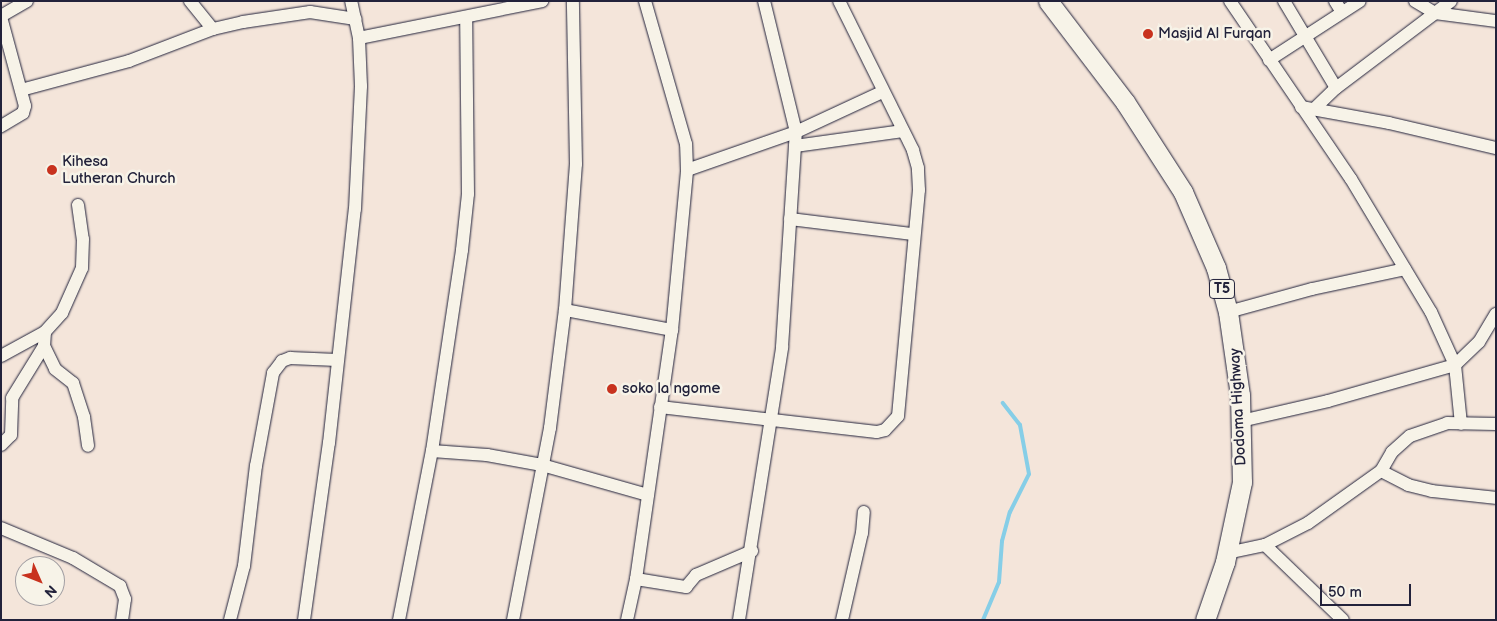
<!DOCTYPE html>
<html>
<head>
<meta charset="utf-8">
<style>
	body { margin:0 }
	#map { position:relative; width:1497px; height:621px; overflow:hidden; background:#f4e5da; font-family:"Balsamiq Sans",sans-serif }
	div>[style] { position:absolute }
	.stream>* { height:4px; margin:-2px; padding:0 2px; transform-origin:2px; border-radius:2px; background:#86cee7 }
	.roads { filter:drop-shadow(0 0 1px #22223b) drop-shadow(0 0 1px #22223b) }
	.minor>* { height:12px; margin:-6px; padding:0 6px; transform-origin:6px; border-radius:6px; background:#f7f3e8 }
	.highway>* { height:19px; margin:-9.5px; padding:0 9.5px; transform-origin:9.5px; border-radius:9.5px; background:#f7f3e8 }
	.dots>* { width:14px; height:14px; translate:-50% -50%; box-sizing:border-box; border:2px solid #f7f3e8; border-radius:50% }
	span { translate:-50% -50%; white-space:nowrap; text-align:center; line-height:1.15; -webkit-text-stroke:5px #f7f3e8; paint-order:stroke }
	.shield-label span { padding:1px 4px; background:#f7f3e8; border:1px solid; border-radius:4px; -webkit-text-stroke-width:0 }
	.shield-label { font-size:14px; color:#22223b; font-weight:700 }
	.poi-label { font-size:15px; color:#22223b }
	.left { translate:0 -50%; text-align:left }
	.street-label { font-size:15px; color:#22223b }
	.frame { position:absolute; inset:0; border:2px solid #22223b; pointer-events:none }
	.north { position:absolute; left:15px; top:556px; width:50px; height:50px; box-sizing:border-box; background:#f7f3e8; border:1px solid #a29fa3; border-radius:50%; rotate:134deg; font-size:14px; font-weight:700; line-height:20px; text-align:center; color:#22223b }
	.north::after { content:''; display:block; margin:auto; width:18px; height:22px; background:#c8321e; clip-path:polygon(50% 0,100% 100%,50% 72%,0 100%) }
	.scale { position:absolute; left:1320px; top:584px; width:91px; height:22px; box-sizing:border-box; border:2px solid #22223b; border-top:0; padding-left:6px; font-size:15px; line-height:18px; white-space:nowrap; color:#22223b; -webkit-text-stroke:4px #f7f3e8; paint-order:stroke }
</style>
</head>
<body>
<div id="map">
	<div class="stream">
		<i style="left:983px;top:620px;width:41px;rotate:-67.2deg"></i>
		<i style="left:999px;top:582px;width:41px;rotate:-85.8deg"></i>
		<i style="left:1002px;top:541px;width:30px;rotate:-75deg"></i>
		<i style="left:1010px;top:512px;width:42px;rotate:-63.4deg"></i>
		<i style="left:1029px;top:474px;width:50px;rotate:-100.4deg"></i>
		<i style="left:1020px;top:425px;width:28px;rotate:-128deg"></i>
	</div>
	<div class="roads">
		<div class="minor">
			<i style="left:190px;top:1px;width:36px;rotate:51deg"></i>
			<i style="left:1230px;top:1px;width:215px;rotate:55.8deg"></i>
			<i style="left:1351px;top:179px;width:155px;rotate:59deg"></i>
			<i style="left:1431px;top:312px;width:58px;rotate:65.6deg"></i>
			<i style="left:1455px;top:365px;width:59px;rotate:84.2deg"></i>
			<i style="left:1284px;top:1px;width:101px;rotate:59.1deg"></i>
			<i style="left:1335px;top:1px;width:13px;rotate:58deg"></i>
			<i style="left:1415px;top:1px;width:23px;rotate:31deg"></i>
			<i style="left:1435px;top:13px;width:62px;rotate:7.5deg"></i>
			<i style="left:1px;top:16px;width:30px;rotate:-30deg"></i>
			<i style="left:1px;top:17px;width:92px;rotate:74.9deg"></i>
			<i style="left:25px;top:106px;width:7px;rotate:106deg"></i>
			<i style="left:23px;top:113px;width:26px;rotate:149deg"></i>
			<i style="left:359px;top:38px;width:187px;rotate:-11.4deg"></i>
			<i style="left:1269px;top:60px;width:108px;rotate:-33deg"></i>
			<i style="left:21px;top:90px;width:112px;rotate:-15deg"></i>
			<i style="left:129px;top:61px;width:90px;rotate:-20.9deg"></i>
			<i style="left:213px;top:29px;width:31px;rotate:-13deg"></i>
			<i style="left:243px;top:22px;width:68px;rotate:-8.5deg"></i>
			<i style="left:310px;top:12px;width:46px;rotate:8.8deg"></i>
			<i style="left:1301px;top:107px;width:89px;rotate:10.3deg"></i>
			<i style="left:1389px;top:123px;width:110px;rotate:13.2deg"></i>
			<i style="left:1313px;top:110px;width:32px;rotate:-44deg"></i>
			<i style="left:1336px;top:88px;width:144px;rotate:-37.1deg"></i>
			<i style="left:795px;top:146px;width:109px;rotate:-7.9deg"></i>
			<i style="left:687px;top:170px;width:115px;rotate:-19.2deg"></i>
			<i style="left:796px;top:132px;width:95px;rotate:-24.9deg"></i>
			<i style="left:78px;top:205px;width:34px;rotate:82deg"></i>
			<i style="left:83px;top:239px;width:29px;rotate:92deg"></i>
			<i style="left:82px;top:268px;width:49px;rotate:114deg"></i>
			<i style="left:62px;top:313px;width:25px;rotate:132deg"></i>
			<i style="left:45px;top:332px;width:14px;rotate:94deg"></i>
			<i style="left:44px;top:346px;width:25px;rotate:64deg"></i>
			<i style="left:55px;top:369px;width:23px;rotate:38deg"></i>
			<i style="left:73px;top:383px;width:36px;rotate:72deg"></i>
			<i style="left:84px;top:417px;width:29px;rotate:82deg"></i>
			<i style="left:790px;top:219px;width:124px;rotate:7deg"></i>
			<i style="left:565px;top:310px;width:109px;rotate:10.6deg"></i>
			<i style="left:1228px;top:312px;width:87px;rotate:-15.3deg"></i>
			<i style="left:1312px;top:289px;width:95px;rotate:-12.1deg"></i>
			<i style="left:1px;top:356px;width:50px;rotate:-28.6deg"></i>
			<i style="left:660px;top:407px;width:218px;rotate:6.6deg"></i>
			<i style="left:877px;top:432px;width:8px;rotate:-14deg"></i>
			<i style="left:885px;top:430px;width:19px;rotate:-47deg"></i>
			<i style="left:898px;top:416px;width:227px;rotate:-84.7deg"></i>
			<i style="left:919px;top:190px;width:22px;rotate:-93deg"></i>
			<i style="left:918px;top:168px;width:19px;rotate:-106deg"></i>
			<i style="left:913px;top:150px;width:166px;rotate:-116.4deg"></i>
			<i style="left:1241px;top:421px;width:89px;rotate:-12.9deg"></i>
			<i style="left:1328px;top:401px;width:132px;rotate:-15.8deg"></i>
			<i style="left:1455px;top:365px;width:33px;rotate:-44deg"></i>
			<i style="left:1479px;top:342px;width:33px;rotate:-59deg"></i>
			<i style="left:1px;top:445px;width:14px;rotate:-45deg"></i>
			<i style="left:11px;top:435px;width:37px;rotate:-88deg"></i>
			<i style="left:12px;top:398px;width:61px;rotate:-58.4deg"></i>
			<i style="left:432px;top:451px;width:55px;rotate:4.2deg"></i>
			<i style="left:487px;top:455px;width:56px;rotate:10.3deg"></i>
			<i style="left:542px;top:465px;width:110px;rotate:15.8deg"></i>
			<i style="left:1381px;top:471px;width:30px;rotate:27deg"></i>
			<i style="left:1408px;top:485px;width:25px;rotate:14deg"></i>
			<i style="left:1432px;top:491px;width:64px;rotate:6.2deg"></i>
			<i style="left:1px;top:528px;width:78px;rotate:22.6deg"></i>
			<i style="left:73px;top:558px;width:55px;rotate:30.8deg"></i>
			<i style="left:120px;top:586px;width:14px;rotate:69deg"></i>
			<i style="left:125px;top:599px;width:21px;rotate:98deg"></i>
			<i style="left:1265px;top:545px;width:108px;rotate:43.9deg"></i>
			<i style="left:1227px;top:553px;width:39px;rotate:-12deg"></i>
			<i style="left:1265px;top:545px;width:48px;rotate:-27.1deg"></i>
			<i style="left:1308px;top:523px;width:90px;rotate:-35.5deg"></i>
			<i style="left:1381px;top:471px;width:22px;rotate:-60deg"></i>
			<i style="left:1392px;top:452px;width:24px;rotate:-42deg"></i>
			<i style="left:1410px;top:436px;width:39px;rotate:-19deg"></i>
			<i style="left:1447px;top:423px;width:49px;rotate:1.2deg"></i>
			<i style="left:636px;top:579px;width:51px;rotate:9.1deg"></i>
			<i style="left:686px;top:587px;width:16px;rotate:-50deg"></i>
			<i style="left:696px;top:575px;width:61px;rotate:-23.2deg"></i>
			<i style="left:230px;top:620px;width:56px;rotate:-75.5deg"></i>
			<i style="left:244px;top:566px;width:101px;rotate:-83.2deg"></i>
			<i style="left:256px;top:466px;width:95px;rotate:-79.6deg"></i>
			<i style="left:273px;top:373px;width:15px;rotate:-53deg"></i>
			<i style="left:282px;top:361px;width:9px;rotate:-21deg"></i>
			<i style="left:290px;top:358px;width:47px;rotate:2.4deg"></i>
			<i style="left:304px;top:620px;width:179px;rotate:-82deg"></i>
			<i style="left:329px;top:443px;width:235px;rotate:-83.7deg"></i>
			<i style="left:355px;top:209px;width:123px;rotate:-87.2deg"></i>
			<i style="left:361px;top:86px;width:48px;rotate:-92.4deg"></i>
			<i style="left:359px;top:38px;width:38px;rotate:-102deg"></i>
			<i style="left:399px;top:620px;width:172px;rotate:-79deg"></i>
			<i style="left:432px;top:451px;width:203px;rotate:-81.5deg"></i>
			<i style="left:462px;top:250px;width:56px;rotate:-83.9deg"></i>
			<i style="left:468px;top:194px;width:177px;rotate:-90.6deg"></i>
			<i style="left:513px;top:620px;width:196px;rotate:-79.1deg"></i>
			<i style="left:550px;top:428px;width:119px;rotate:-82.8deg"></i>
			<i style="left:565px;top:310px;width:146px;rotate:-85.7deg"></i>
			<i style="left:576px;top:164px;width:163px;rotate:-91.1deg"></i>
			<i style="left:627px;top:620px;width:42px;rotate:-77.6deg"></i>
			<i style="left:636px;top:579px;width:252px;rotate:-81.8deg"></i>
			<i style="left:672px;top:330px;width:161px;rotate:-84.6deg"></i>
			<i style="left:687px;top:170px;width:26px;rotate:-92deg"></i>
			<i style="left:686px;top:144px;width:149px;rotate:-106deg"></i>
			<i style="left:739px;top:620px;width:276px;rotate:-81deg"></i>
			<i style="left:782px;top:347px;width:215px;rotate:-86.3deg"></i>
			<i style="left:796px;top:132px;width:135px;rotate:-103.7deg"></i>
			<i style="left:842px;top:620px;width:89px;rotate:-77.1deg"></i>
			<i style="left:862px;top:533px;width:21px;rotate:-85deg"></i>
		</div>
		<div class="highway">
			<i style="left:1048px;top:1px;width:127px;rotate:52.7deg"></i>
			<i style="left:1125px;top:102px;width:107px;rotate:57.2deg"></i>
			<i style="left:1183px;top:192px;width:83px;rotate:66.5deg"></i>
			<i style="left:1216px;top:268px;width:46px;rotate:74.7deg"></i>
			<i style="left:1228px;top:312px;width:84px;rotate:81.8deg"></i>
			<i style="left:1240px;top:395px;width:87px;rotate:88.7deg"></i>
			<i style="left:1242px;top:482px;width:82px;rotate:102deg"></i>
			<i style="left:1225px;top:562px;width:61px;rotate:109deg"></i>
		</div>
	</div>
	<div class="dots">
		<i style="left:1148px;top:34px;background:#c8321e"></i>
		<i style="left:52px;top:170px;background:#c8321e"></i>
		<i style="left:612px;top:389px;background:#c8321e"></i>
	</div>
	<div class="shield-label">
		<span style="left:1222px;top:289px">T5</span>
	</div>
	<div class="poi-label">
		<span class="left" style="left:1158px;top:34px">Masjid Al Furqan</span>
		<span class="left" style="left:62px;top:170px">Kihesa<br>Lutheran Church</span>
		<span class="left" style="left:622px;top:389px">soko la ngome</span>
	</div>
	<div class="street-label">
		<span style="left:1238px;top:407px;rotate:-93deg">Dodoma Highway</span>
	</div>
	<div class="frame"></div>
	<div class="north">N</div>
	<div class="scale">50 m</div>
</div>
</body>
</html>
